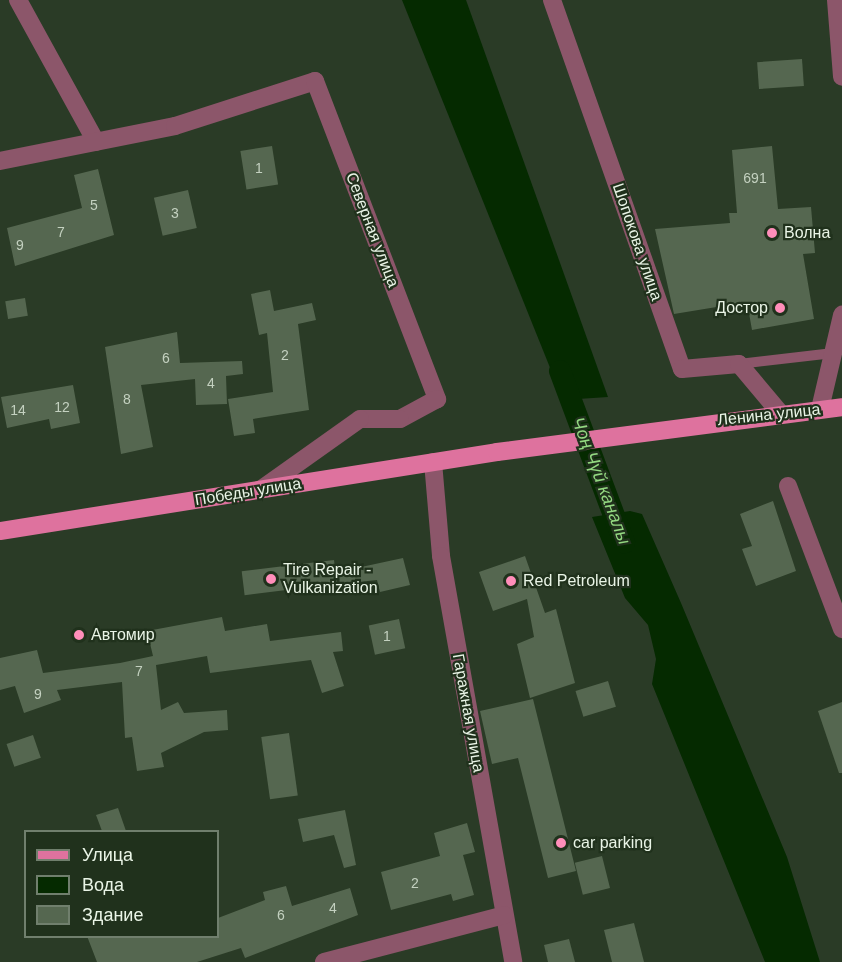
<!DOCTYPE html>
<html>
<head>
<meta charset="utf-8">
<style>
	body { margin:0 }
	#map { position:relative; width:842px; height:962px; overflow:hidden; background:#2a3b26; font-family:Arial,sans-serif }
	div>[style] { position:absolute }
	.water>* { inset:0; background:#052a00 }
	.canal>* { height:22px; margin:-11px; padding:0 11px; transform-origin:11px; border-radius:11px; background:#052a00 }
	.building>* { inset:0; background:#556750; transform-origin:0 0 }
	.lane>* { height:10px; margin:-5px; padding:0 5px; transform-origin:5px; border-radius:5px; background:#8c566a }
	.street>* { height:18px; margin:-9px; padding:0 9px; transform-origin:9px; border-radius:9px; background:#8c566a }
	.primary>* { height:18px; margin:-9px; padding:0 9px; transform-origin:9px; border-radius:9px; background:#de729e }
	.dots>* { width:16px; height:16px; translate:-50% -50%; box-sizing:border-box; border:3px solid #20311c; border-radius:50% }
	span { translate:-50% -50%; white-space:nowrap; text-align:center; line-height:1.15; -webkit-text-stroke:4.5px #20311c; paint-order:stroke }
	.number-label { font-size:14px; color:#c4d1c0 }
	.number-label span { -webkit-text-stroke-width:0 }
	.street-label { font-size:16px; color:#e9f4e6 }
	.poi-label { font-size:16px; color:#e9f4e6 }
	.left { translate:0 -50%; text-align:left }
	.right { translate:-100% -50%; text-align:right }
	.water-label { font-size:18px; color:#93d881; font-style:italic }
	.legend { position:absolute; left:24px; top:830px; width:195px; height:108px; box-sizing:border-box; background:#20311c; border:2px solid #707f6d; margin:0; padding:8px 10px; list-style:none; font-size:18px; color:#e9f4e6 }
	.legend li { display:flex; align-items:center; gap:12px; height:30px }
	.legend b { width:30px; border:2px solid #707f6d }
</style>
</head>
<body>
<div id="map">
	<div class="water">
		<i style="clip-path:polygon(402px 0,466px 0,608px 397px,563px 400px)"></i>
		<i style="clip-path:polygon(630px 511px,642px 514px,681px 603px,787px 857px,820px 962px,765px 962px,652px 684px,656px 659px,648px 625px,625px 598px,592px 517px)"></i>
	</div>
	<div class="canal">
		<i style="left:560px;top:371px;width:183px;rotate:69.5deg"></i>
	</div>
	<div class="building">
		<i style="left:802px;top:59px;width:27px;height:45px;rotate:86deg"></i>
		<i style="left:272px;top:146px;width:39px;height:32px;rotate:81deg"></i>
		<i style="clip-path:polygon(772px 146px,778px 209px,811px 207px,815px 253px,803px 254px,814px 319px,752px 330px,747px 302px,674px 314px,655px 229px,730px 223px,729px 213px,737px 213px,732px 150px)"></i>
		<i style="clip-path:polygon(98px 169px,114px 235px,15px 266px,7px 228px,82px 208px,74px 175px)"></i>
		<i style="left:188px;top:190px;width:39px;height:35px;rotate:77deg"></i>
		<i style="clip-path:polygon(270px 290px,274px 311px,312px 303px,316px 320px,298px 324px,309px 410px,253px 419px,255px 433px,234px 436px,228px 399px,273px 392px,267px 333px,259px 335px,251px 294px)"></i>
		<i style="left:25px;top:298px;width:18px;height:20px;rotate:81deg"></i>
		<i style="clip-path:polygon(177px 332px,180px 363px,242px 361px,243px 374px,226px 376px,227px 404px,196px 405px,195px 379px,141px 385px,153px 447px,121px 454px,105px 347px)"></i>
		<i style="clip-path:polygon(73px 385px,80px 423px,51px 429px,49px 419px,7px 428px,1px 397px)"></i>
		<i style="clip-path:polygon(773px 501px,796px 571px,756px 586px,742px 549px,752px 546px,740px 514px)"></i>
		<i style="clip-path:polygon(525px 556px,545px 613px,556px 609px,575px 683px,530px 698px,517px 644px,534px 637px,527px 599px,493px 611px,479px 572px)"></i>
		<i style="clip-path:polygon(403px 558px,410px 585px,380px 592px,377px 580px,340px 584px,338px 572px)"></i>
		<i style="left:334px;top:560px;width:24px;height:93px;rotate:83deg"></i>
		<i style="clip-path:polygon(222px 617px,225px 631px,267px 624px,270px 641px,341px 632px,343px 651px,333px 652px,344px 686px,322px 693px,311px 660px,210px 673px,207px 656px,156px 665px,161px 710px,178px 702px,184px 713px,227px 710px,228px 730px,204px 732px,161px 753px,164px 767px,137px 771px,132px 737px,125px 738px,122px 682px,57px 690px,61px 700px,24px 713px,15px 686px,0 690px,0 658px,37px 650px,43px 673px,120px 663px,153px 656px,147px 631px)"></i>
		<i style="left:399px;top:619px;width:30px;height:31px;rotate:78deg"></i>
		<i style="left:608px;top:681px;width:27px;height:34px;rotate:73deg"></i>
		<i style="clip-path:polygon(533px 699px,576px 871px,548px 878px,518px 758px,492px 764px,480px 711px)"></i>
		<i style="clip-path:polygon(842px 702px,842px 773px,839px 773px,818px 711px)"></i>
		<i style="left:289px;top:733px;width:63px;height:28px;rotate:82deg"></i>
		<i style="left:33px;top:735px;width:24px;height:28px;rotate:71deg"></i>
		<i style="clip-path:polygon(118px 808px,126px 831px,102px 831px,96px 815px)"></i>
		<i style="clip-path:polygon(345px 810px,356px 865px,344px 868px,334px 835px,303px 842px,298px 819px)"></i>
		<i style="clip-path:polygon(467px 823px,475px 852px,463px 855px,474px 895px,453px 901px,451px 894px,391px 910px,381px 872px,440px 856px,434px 833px)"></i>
		<i style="left:602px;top:856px;width:33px;height:28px;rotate:76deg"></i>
		<i style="clip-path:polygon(286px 886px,292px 906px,350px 888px,358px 915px,245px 958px,241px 948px,197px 962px,97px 962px,87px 936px,218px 936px,218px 918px,265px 900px,263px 892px)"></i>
		<i style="clip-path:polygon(634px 923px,644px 962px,612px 962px,604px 930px)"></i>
		<i style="clip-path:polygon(569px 939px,575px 962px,548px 962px,544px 945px)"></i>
	</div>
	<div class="lane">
		<i style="left:739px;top:364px;width:95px;rotate:-6.7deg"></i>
	</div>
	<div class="street">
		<i style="left:18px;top:0;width:162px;rotate:61.2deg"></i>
		<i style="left:552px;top:0;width:391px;rotate:70.6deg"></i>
		<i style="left:682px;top:369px;width:57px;rotate:-5deg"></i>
		<i style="left:739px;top:364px;width:65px;rotate:50deg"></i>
		<i style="left:836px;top:0;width:77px;rotate:85.5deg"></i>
		<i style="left:0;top:161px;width:178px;rotate:-11.3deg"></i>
		<i style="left:175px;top:126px;width:147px;rotate:-17.8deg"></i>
		<i style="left:315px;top:81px;width:341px;rotate:69deg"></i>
		<i style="left:437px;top:399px;width:42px;rotate:151.6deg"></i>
		<i style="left:400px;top:419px;width:40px;rotate:180deg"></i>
		<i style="left:360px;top:419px;width:123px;rotate:144.6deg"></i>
		<i style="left:820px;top:409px;width:97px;rotate:-76.8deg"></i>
		<i style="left:433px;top:462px;width:94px;rotate:85.1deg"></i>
		<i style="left:441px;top:556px;width:412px;rotate:79.9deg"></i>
		<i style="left:788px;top:486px;width:153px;rotate:69.3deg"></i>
		<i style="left:324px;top:962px;width:186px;rotate:-14.6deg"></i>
	</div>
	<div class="primary">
		<i style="left:0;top:531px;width:503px;rotate:-9.03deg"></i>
		<i style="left:497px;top:452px;width:348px;rotate:-7.4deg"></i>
	</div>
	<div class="dots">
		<i style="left:772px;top:233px;background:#ff8eba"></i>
		<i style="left:780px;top:308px;background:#ff8eba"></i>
		<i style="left:271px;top:579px;background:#ff8eba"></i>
		<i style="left:511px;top:581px;background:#ff8eba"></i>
		<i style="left:79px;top:635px;background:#ff8eba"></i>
		<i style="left:561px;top:843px;background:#ff8eba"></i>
	</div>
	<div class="number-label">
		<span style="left:259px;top:168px">1</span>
		<span style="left:755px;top:178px">691</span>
		<span style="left:94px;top:205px">5</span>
		<span style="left:175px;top:213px">3</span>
		<span style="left:61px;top:232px">7</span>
		<span style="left:20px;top:245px">9</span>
		<span style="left:285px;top:355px">2</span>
		<span style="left:166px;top:358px">6</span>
		<span style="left:211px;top:383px">4</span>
		<span style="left:127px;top:399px">8</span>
		<span style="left:62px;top:407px">12</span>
		<span style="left:18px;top:410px">14</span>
		<span style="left:387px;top:636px">1</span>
		<span style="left:139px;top:671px">7</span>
		<span style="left:38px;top:694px">9</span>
		<span style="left:415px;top:883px">2</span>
		<span style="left:333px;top:908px">4</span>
		<span style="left:281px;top:915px">6</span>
	</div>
	<div class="street-label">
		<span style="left:372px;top:230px;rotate:69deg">Северная улица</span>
		<span style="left:637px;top:242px;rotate:71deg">Шопокова улица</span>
		<span style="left:769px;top:415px;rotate:-6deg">Ленина улица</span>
		<span style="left:248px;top:492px;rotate:-9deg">Победы улица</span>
		<span style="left:468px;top:713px;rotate:80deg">Гаражная улица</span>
	</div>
	<div class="poi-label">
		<span class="left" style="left:784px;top:233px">Волна</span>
		<span class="right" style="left:768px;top:308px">Достор</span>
		<span class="left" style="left:283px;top:579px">Tire Repair -<br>Vulkanization</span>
		<span class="left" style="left:523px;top:581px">Red Petroleum</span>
		<span class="left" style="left:91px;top:635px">Автомир</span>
		<span class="left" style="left:573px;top:843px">car parking</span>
	</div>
	<div class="water-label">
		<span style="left:601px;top:481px;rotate:69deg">Чоң Чүй каналы</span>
	</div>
	<ul class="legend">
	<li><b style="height:8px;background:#de729e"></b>Улица</li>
	<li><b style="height:16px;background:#052a00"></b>Вода</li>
	<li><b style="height:16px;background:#556750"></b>Здание</li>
	</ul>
</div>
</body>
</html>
